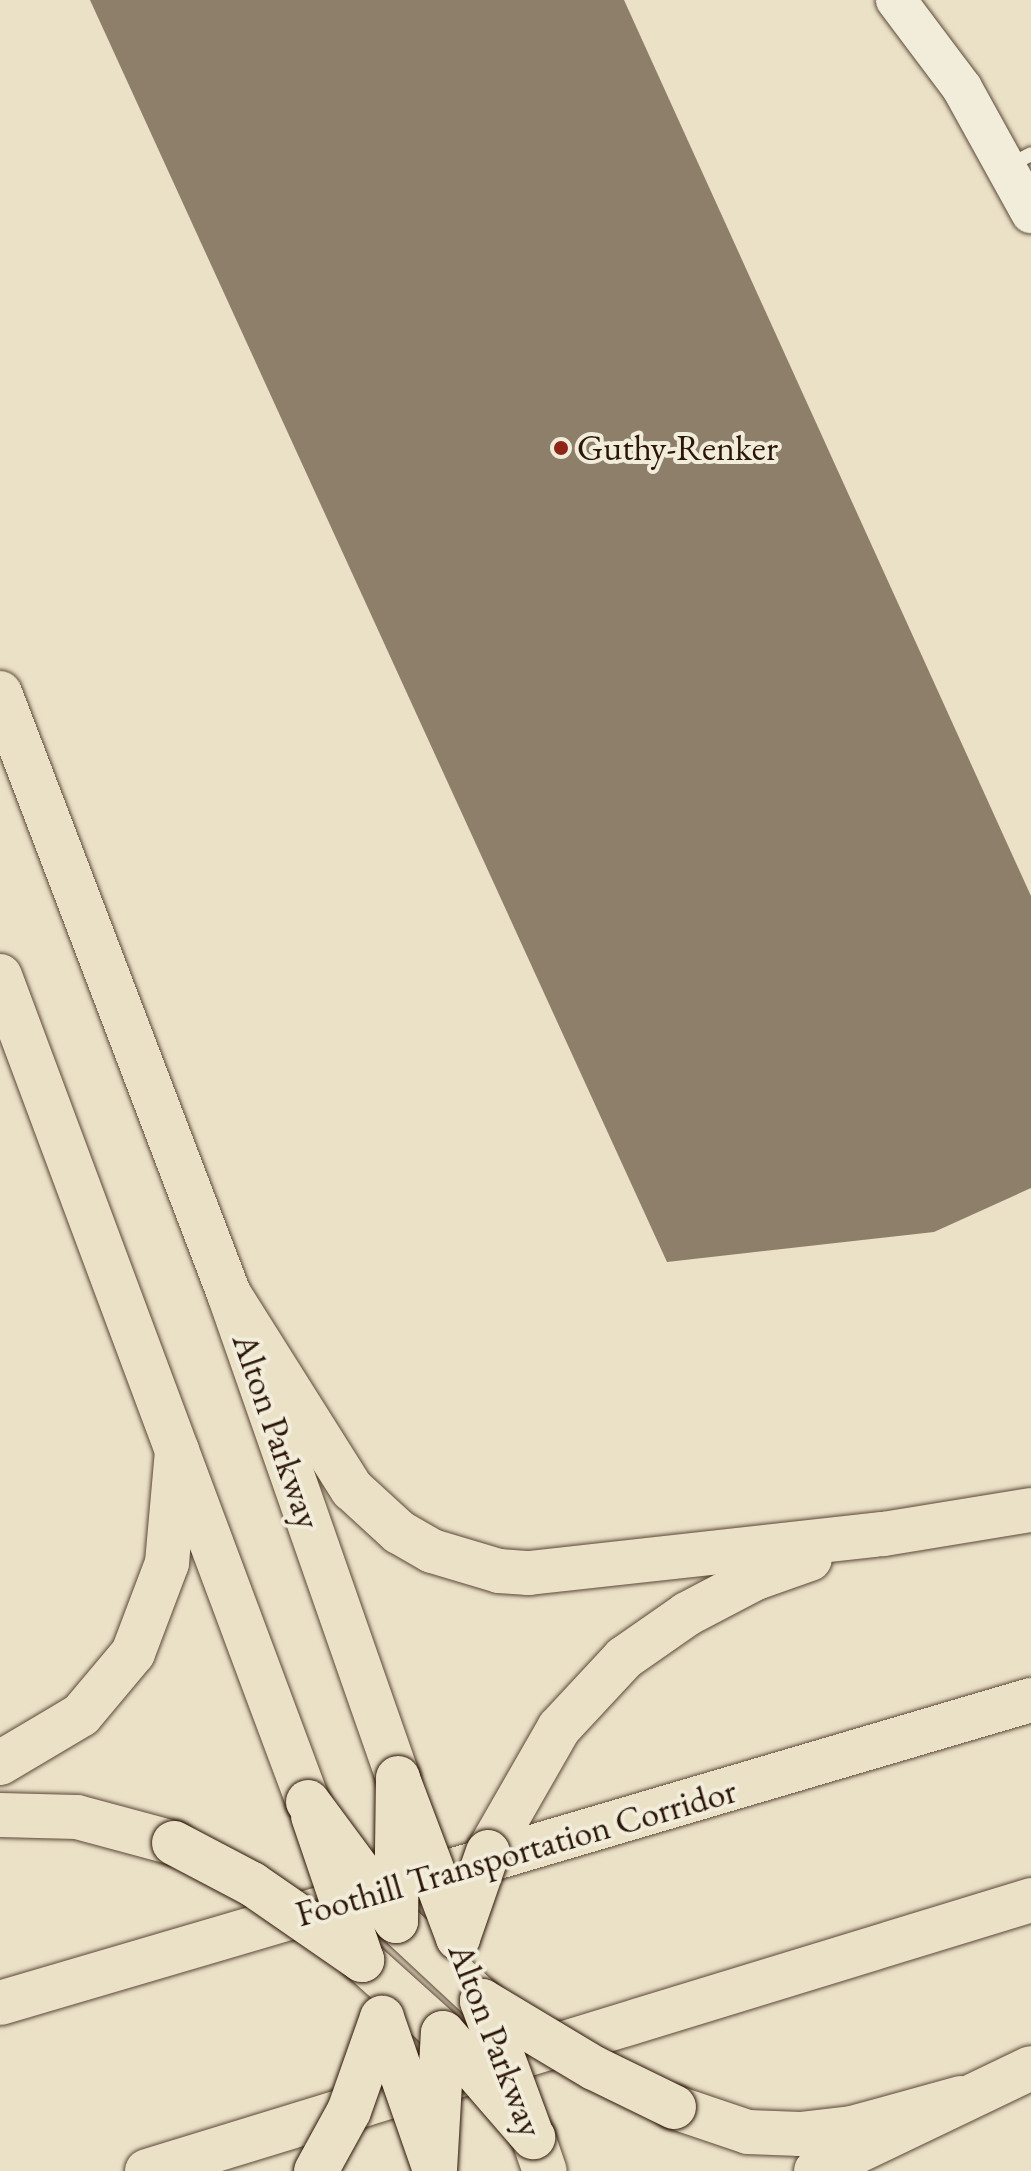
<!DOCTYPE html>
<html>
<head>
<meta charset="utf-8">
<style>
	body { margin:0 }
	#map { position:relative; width:1031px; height:2171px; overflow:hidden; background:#ebe1c7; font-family:"EB Garamond",serif }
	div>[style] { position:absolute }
	.building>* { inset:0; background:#8e7f6b }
	.roads { filter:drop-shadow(0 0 2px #5a4837) drop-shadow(0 0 2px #5a4837) }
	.lane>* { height:14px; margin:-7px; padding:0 7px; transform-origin:7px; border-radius:7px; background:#f2ecdb }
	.secondary>* { height:40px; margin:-20px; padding:0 20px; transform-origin:20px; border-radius:20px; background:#f2ecdb }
	.primary>* { height:44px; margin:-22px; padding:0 22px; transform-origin:22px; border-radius:22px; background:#ebe1c7 }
	.highway>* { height:44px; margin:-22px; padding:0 22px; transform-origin:22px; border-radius:22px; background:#ebe1c7 }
	.bridges { filter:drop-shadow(0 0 2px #2a1507) drop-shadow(0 0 2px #2a1507) }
	.primary-bridge>* { height:44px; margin:-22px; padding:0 22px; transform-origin:22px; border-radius:22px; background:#ebe1c7 }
	.highway-bridge>* { height:44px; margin:-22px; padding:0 22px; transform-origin:22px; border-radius:22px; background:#ebe1c7 }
	.dots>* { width:22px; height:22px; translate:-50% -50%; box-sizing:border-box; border:4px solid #f2ecdb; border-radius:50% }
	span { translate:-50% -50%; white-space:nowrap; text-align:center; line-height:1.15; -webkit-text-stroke:8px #f2ecdb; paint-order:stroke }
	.poi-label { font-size:36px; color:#2a1507 }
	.left { translate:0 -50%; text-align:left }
	.street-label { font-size:36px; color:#2a1507 }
</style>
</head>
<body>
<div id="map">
	<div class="building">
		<i style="clip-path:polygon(90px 0,624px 0,1031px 896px,1031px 1188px,934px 1232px,667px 1262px)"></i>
	</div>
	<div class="roads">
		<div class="lane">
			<i style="left:1006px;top:167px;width:28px;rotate:-27deg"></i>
		</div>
		<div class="secondary">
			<i style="left:896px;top:0;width:110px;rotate:53.1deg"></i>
			<i style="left:962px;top:88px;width:143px;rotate:61.1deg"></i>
		</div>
		<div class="primary">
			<i style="left:0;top:693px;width:643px;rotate:69.14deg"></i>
			<i style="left:229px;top:1294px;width:513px;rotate:70.75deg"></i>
			<i style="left:0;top:976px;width:882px;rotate:69.55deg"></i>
			<i style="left:533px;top:2137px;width:36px;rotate:71deg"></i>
		</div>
		<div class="highway">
			<i style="left:229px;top:1294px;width:231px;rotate:57.8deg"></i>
			<i style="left:352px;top:1489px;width:64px;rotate:42.5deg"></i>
			<i style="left:399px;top:1532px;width:38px;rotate:30deg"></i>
			<i style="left:432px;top:1551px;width:70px;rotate:16.6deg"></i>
			<i style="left:499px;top:1571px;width:30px;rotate:4deg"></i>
			<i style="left:529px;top:1573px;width:357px;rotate:-6.3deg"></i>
			<i style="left:884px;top:1534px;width:149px;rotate:-9.3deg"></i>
			<i style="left:0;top:1763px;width:94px;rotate:-30.7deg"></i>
			<i style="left:81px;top:1715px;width:81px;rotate:-50deg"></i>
			<i style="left:133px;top:1653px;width:96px;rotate:-69.3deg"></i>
			<i style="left:167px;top:1563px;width:113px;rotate:-84.9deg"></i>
			<i style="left:0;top:1815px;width:77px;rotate:1.5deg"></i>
			<i style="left:77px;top:1817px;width:100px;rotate:15deg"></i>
			<i style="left:488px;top:1852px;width:143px;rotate:-60.2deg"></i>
			<i style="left:559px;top:1728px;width:96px;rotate:-47.1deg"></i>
			<i style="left:624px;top:1658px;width:77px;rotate:-34.9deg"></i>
			<i style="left:687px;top:1614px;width:78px;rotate:-27.6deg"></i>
			<i style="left:756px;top:1578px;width:57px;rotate:-19.4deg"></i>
			<i style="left:454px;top:1870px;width:602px;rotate:-16.42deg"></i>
			<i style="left:396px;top:1921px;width:117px;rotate:42.9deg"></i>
			<i style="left:362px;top:1960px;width:109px;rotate:42deg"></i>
			<i style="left:0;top:2003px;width:340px;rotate:-16.4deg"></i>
			<i style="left:674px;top:2107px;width:78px;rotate:18.7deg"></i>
			<i style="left:748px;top:2132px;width:52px;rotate:2.2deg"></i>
			<i style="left:800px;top:2134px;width:52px;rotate:-6.6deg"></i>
			<i style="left:852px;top:2128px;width:113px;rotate:-15.4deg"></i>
			<i style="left:147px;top:2171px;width:925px;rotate:-17.04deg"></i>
			<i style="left:816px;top:2171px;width:238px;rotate:-25.6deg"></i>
		</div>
	</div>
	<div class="bridges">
		<div class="primary-bridge">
			<i style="left:398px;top:1779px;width:170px;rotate:69.3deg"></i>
			<i style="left:313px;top:1816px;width:152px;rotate:71.2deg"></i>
			<i style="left:482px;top:2001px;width:139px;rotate:69.7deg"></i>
			<i style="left:382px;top:2018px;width:161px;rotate:70.8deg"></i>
		</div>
		<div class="highway-bridge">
			<i style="left:308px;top:1802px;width:148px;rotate:53.5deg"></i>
			<i style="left:174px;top:1843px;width:88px;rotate:27.7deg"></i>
			<i style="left:252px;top:1884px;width:134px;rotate:34.6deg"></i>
			<i style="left:396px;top:1921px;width:143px;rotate:-89.2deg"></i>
			<i style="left:458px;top:1938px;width:91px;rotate:-70.8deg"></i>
			<i style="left:482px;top:2001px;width:131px;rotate:30.9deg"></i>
			<i style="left:594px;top:2068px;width:89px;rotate:26deg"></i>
			<i style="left:443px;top:2033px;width:138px;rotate:49.1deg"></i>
			<i style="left:435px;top:2170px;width:137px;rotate:-86.7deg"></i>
			<i style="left:316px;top:2171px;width:68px;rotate:-61.2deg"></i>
			<i style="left:349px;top:2111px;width:99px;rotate:-70.5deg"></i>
		</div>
	</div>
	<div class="dots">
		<i style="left:561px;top:448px;background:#8f2418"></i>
	</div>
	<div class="poi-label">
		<span class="left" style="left:577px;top:448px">Guthy-Renker</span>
	</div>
	<div class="street-label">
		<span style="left:277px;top:1431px;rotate:71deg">Alton Parkway</span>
		<span style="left:516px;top:1852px;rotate:-16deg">Foothill Transportation Corridor</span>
		<span style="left:496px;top:2040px;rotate:69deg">Alton Parkway</span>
	</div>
</div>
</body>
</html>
